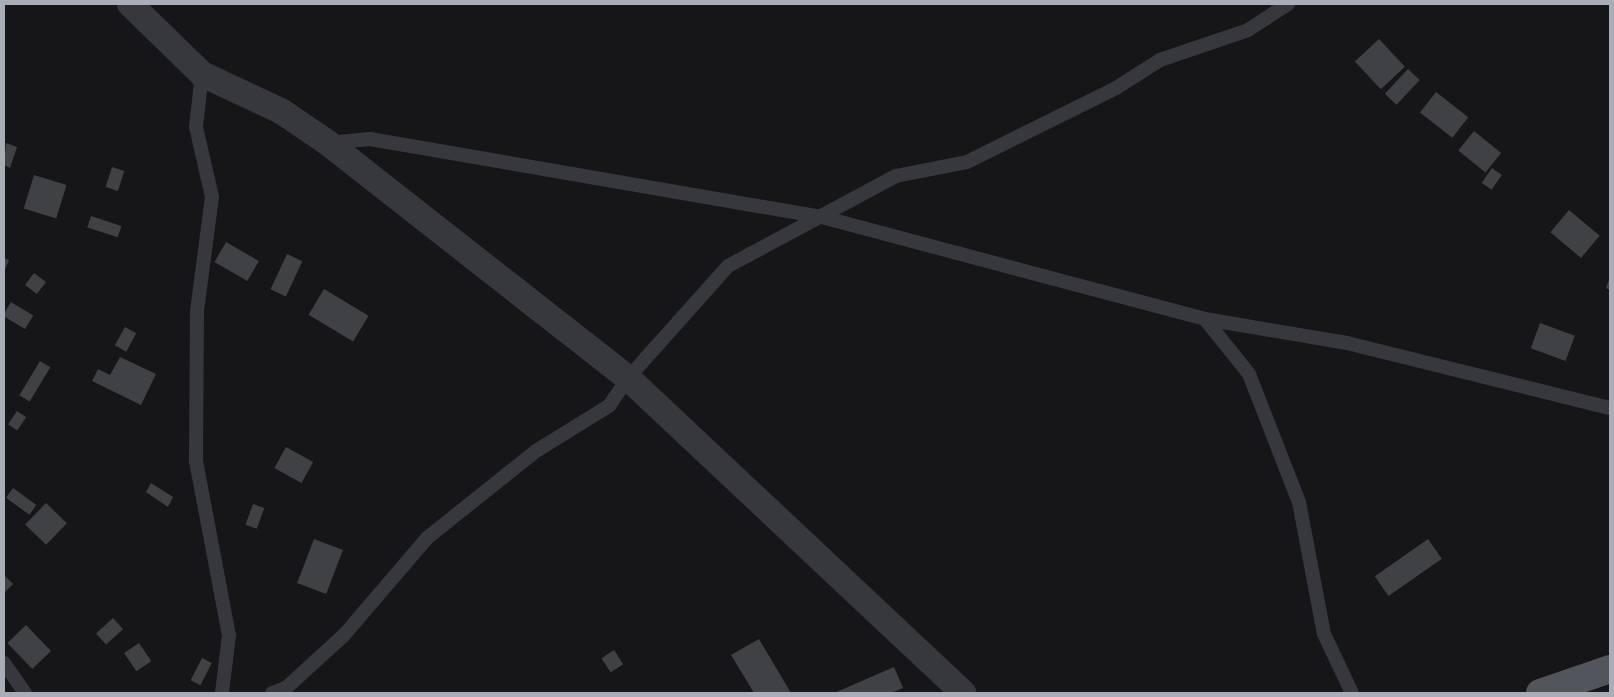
<!DOCTYPE html>
<html>
<head>
<meta charset="utf-8">
<style>
	body { margin:0 }
	#map { position:relative; width:1614px; height:697px; overflow:hidden; background:#161618; font-family:"Noto Sans",sans-serif }
	div>[style] { position:absolute }
	.building>* { inset:0; background:#404145; transform-origin:0 0 }
	.lane>* { height:14px; margin:-7px; padding:0 7px; transform-origin:7px; border-radius:7px; background:#37383d }
	.street>* { height:26px; margin:-13px; padding:0 13px; transform-origin:13px; border-radius:13px; background:#37383d }
	.primary>* { height:28px; margin:-14px; padding:0 14px; transform-origin:14px; border-radius:14px; background:#53555c }
	span { translate:-50% -50%; white-space:nowrap; text-align:center; line-height:1.15; -webkit-text-stroke:4.5px #111113; paint-order:stroke }
	.frame { position:absolute; inset:0; border:5px solid #a8adb8; pointer-events:none }
</style>
</head>
<body>
<div id="map">
	<div class="building">
		<i style="left:1379px;top:39px;width:38px;height:33px;rotate:47deg"></i>
		<i style="left:1408px;top:69px;width:16px;height:34px;rotate:43deg"></i>
		<i style="left:1436px;top:92px;width:41px;height:26px;rotate:38deg"></i>
		<i style="left:1474px;top:131px;width:35px;height:25px;rotate:39deg"></i>
		<i style="clip-path:polygon(6px 143px,17px 147px,10px 168px,4px 165px)"></i>
		<i style="left:112px;top:167px;width:13px;height:21px;rotate:18deg"></i>
		<i style="left:1492px;top:168px;width:12px;height:18px;rotate:35deg"></i>
		<i style="left:34px;top:175px;width:34px;height:35px;rotate:17deg"></i>
		<i style="left:1569px;top:210px;width:40px;height:29px;rotate:40deg"></i>
		<i style="left:91px;top:216px;width:32px;height:12px;rotate:18deg"></i>
		<i style="left:226px;top:242px;width:38px;height:23px;rotate:30deg"></i>
		<i style="left:287px;top:254px;width:17px;height:39px;rotate:25deg"></i>
		<i style="clip-path:polygon(4px 258px,9px 260px,4px 272px)"></i>
		<i style="left:34px;top:273px;width:15px;height:15px;rotate:37deg"></i>
		<i style="clip-path:polygon(1610px 277px,1610px 290px,1606px 288px)"></i>
		<i style="left:324px;top:289px;width:52px;height:30px;rotate:31deg"></i>
		<i style="left:11px;top:302px;width:26px;height:16px;rotate:31deg"></i>
		<i style="left:1540px;top:323px;width:37px;height:27px;rotate:20deg"></i>
		<i style="left:125px;top:327px;width:13px;height:21px;rotate:29deg"></i>
		<i style="clip-path:polygon(120px 357px,156px 374px,141px 405px,92px 381px,98px 369px,110px 375px)"></i>
		<i style="left:40px;top:361px;width:12px;height:40px;rotate:31deg"></i>
		<i style="left:17px;top:411px;width:11px;height:16px;rotate:34deg"></i>
		<i style="left:286px;top:447px;width:31px;height:24px;rotate:29deg"></i>
		<i style="clip-path:polygon(151px 483px,173px 497px,168px 507px,146px 492px)"></i>
		<i style="left:13px;top:488px;width:29px;height:12px;rotate:36deg"></i>
		<i style="left:46px;top:503px;width:29px;height:30px;rotate:44deg"></i>
		<i style="left:253px;top:504px;width:12px;height:22px;rotate:20deg"></i>
		<i style="left:314px;top:539px;width:31px;height:47px;rotate:21deg"></i>
		<i style="left:1428px;top:539px;width:24px;height:65px;rotate:55deg"></i>
		<i style="clip-path:polygon(4px 575px,13px 584px,4px 593px)"></i>
		<i style="left:113px;top:618px;width:15px;height:23px;rotate:48deg"></i>
		<i style="left:26px;top:625px;width:36px;height:26px;rotate:46deg"></i>
		<i style="clip-path:polygon(759px 639px,791px 693px,754px 693px,731px 655px)"></i>
		<i style="left:139px;top:643px;width:22px;height:18px;rotate:56deg"></i>
		<i style="left:614px;top:650px;width:17px;height:15px;rotate:57deg"></i>
		<i style="left:202px;top:658px;width:11px;height:25px;rotate:27deg"></i>
		<i style="clip-path:polygon(894px 667px,903px 688px,891px 693px,834px 693px)"></i>
	</div>
	<div class="lane">
		<i style="left:202px;top:74px;width:53px;rotate:96.5deg"></i>
		<i style="left:196px;top:127px;width:72px;rotate:77.1deg"></i>
		<i style="left:212px;top:197px;width:115px;rotate:97.5deg"></i>
		<i style="left:197px;top:311px;width:150px;rotate:90.4deg"></i>
		<i style="left:196px;top:461px;width:177px;rotate:79.3deg"></i>
		<i style="left:229px;top:635px;width:58px;rotate:96.9deg"></i>
		<i style="left:328px;top:143px;width:42px;rotate:-5.4deg"></i>
		<i style="left:370px;top:139px;width:455px;rotate:9.8deg"></i>
		<i style="left:818px;top:216px;width:400px;rotate:14.9deg"></i>
		<i style="left:1205px;top:319px;width:144px;rotate:9.6deg"></i>
		<i style="left:1347px;top:343px;width:271px;rotate:13.9deg"></i>
		<i style="left:1205px;top:319px;width:70px;rotate:51.3deg"></i>
		<i style="left:1249px;top:374px;width:137px;rotate:68.7deg"></i>
		<i style="left:1299px;top:502px;width:134px;rotate:79.3deg"></i>
		<i style="left:1324px;top:634px;width:65px;rotate:64.6deg"></i>
		<i style="left:4px;top:663px;width:37px;rotate:55deg"></i>
		<i style="left:272px;top:693px;width:15px;rotate:-20deg"></i>
		<i style="left:286px;top:688px;width:79px;rotate:-42.4deg"></i>
		<i style="left:344px;top:635px;width:128px;rotate:-49.4deg"></i>
		<i style="left:427px;top:538px;width:139px;rotate:-38.6deg"></i>
		<i style="left:536px;top:451px;width:86px;rotate:-31.7deg"></i>
		<i style="left:609px;top:406px;width:34px;rotate:-56deg"></i>
		<i style="left:628px;top:378px;width:150px;rotate:-48.2deg"></i>
		<i style="left:728px;top:266px;width:191px;rotate:-28.2deg"></i>
		<i style="left:896px;top:176px;width:72px;rotate:-11.2deg"></i>
		<i style="left:967px;top:162px;width:166px;rotate:-26.4deg"></i>
		<i style="left:1116px;top:88px;width:52px;rotate:-32.5deg"></i>
		<i style="left:1160px;top:60px;width:93px;rotate:-18.8deg"></i>
		<i style="left:1248px;top:30px;width:48px;rotate:-33deg"></i>
	</div>
	<div class="street">
		<i style="left:130px;top:4px;width:100px;rotate:44.2deg"></i>
		<i style="left:202px;top:74px;width:87px;rotate:25.1deg"></i>
		<i style="left:281px;top:111px;width:57px;rotate:34.2deg"></i>
		<i style="left:328px;top:143px;width:381px;rotate:38.1deg"></i>
		<i style="left:628px;top:378px;width:460px;rotate:43.2deg"></i>
	</div>
	<div class="primary">
		<i style="left:1540px;top:693px;width:74px;rotate:-18.9deg"></i>
	</div>
	<div class="frame"></div>
</div>
</body>
</html>
